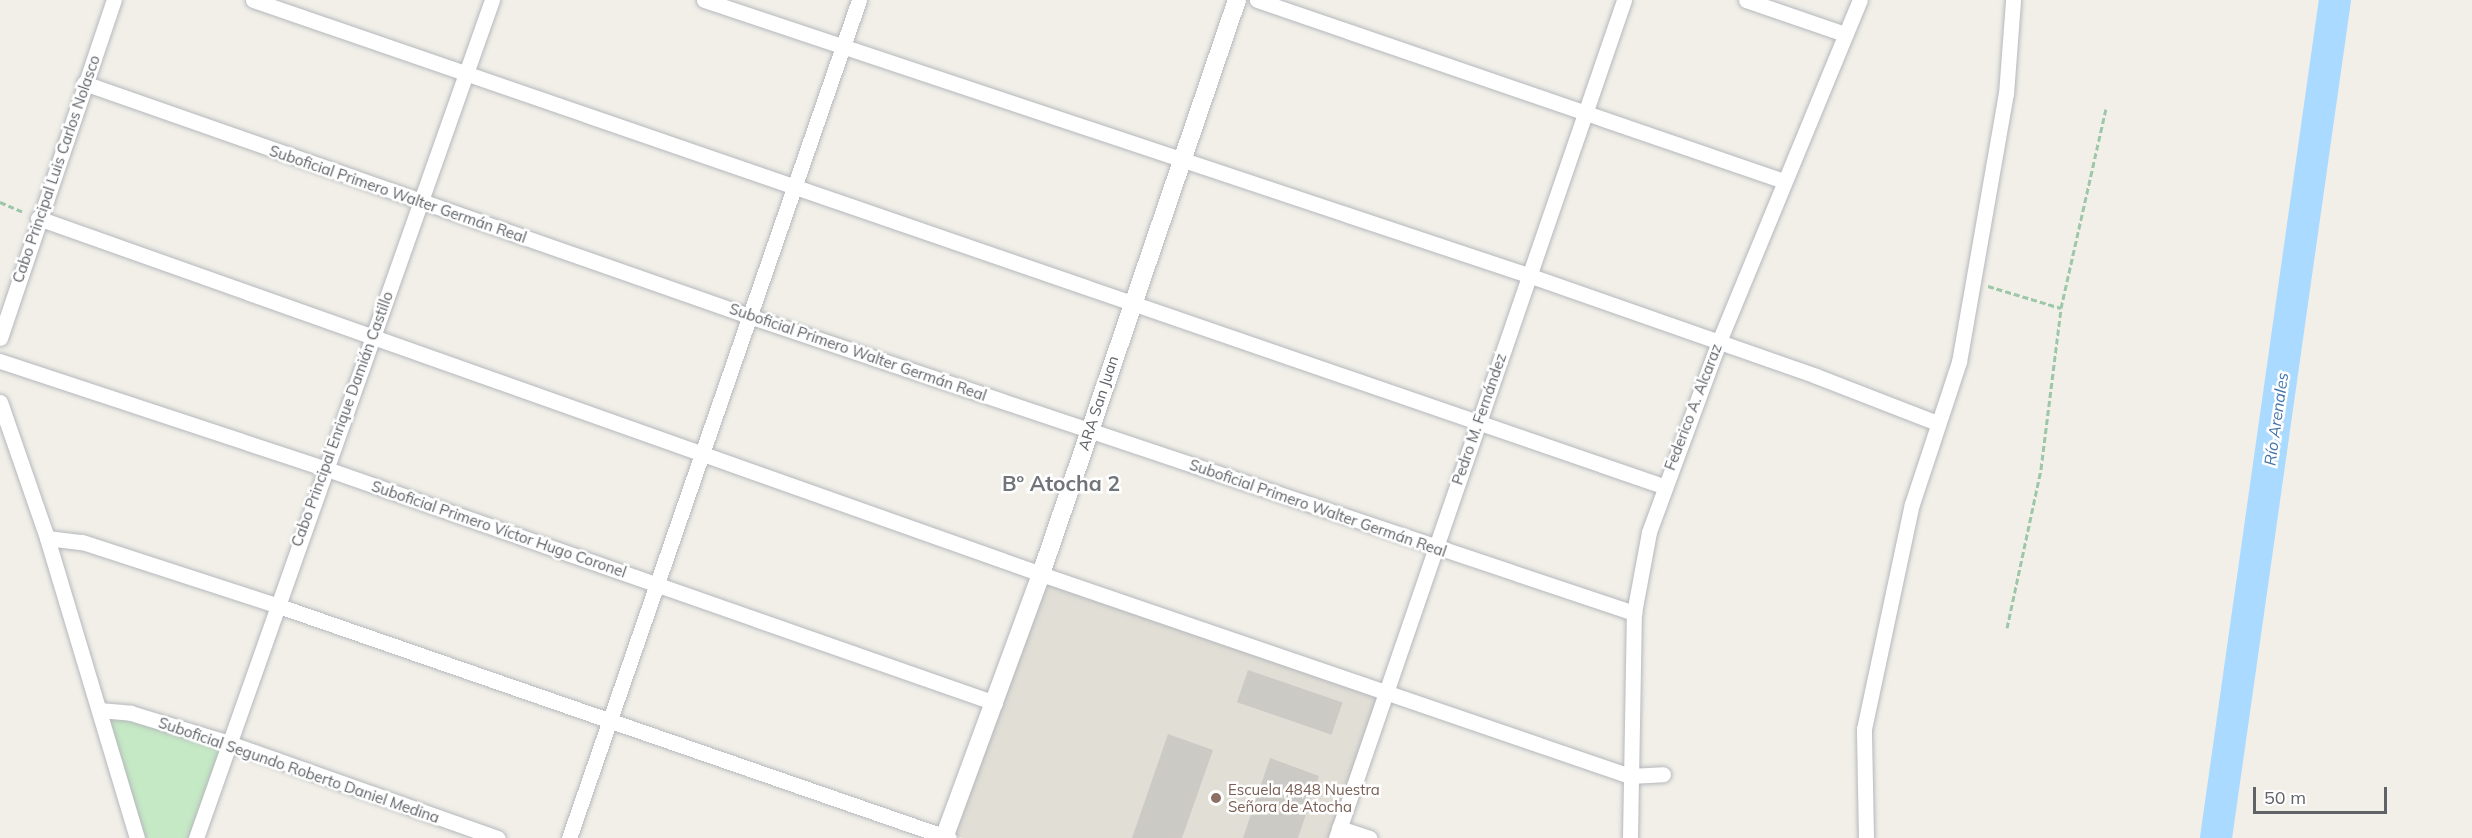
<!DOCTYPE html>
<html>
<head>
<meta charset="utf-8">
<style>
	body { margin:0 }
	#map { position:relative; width:2472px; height:838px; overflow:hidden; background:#f1efe8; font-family:Mulish,sans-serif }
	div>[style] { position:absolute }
	.education>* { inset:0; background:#e1ded6 }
	.green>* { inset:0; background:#c5e8c5 }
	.river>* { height:32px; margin:-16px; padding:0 16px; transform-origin:16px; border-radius:16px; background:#aadaff }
	.building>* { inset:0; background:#cccac5; transform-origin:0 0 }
	.path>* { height:3px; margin-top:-1.5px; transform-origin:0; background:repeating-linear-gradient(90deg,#9cc7a9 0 6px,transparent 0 9px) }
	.roads { filter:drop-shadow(0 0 2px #b5b8bc) drop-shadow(0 0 2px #b5b8bc) }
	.minor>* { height:15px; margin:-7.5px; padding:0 7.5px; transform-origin:7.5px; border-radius:7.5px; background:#fff }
	.tertiary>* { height:18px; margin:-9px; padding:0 9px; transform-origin:9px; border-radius:9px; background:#fff }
	.dots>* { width:16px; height:16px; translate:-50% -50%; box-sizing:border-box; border:3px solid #fff; border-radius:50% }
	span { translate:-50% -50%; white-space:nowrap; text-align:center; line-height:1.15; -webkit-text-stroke:5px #fff; paint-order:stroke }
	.street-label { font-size:15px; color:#5f6368 }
	.education-label { font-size:15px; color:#785e54 }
	.left { translate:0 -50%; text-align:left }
	.water-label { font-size:16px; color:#4174aa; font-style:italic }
	.district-label { font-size:21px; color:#70757a; font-weight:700 }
	.scale { position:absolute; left:2253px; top:787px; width:134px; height:27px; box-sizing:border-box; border:3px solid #5f6368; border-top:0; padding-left:8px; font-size:18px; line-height:21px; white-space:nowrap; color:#5f6368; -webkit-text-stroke:4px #fff; paint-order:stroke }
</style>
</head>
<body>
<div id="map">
	<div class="education">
		<i style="clip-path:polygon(1043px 578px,1386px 691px,1334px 838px,963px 838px,950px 833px)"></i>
	</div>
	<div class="green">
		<i style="clip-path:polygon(99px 710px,229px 743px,196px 838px,137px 838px)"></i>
	</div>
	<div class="river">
		<i style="left:2216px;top:838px;width:846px;rotate:-81.92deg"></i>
	</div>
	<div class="building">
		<i style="left:1248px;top:670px;width:100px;height:34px;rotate:19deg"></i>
		<i style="clip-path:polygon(1168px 734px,1213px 750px,1182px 838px,1132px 838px)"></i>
		<i style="clip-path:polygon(1270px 758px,1319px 776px,1298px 838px,1243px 838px)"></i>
	</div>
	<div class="path">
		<i style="left:0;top:202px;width:25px;rotate:23deg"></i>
		<i style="left:1988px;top:286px;width:76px;rotate:16.8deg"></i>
		<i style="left:2007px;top:628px;width:163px;rotate:-77.9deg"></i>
		<i style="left:2041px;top:469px;width:162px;rotate:-82.9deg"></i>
		<i style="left:2061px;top:308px;width:204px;rotate:-77.3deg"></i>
	</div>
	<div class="roads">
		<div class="minor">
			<i style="left:253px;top:0;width:1491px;rotate:19.02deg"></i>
			<i style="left:704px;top:0;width:869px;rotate:18.46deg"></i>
			<i style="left:1528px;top:275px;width:305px;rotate:19.3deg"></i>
			<i style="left:1816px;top:376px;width:130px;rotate:21.2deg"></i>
			<i style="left:1257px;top:0;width:557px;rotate:18.96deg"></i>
			<i style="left:1746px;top:0;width:105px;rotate:19deg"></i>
			<i style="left:84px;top:83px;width:705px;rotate:19.31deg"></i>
			<i style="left:749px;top:316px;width:934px;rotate:18.55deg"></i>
			<i style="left:38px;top:218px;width:1064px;rotate:19.54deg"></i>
			<i style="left:1041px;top:574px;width:623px;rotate:18.93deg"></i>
			<i style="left:1630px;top:776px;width:33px;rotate:-3deg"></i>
			<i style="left:0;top:338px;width:357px;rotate:-71.4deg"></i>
			<i style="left:0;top:361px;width:341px;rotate:18.3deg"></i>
			<i style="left:324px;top:468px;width:711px;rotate:19.3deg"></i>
			<i style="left:0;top:402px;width:144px;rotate:70.9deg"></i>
			<i style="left:47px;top:538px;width:313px;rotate:73.3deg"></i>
			<i style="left:47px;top:538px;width:35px;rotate:7deg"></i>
			<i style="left:82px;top:542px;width:204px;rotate:18deg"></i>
			<i style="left:276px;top:605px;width:712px;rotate:19.1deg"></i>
			<i style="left:99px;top:710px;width:32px;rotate:5deg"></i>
			<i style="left:131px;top:713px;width:102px;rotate:17deg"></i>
			<i style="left:229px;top:743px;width:285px;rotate:19.5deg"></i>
			<i style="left:1339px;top:828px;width:32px;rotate:18deg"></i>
			<i style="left:196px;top:838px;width:889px;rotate:-70.55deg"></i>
			<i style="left:569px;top:838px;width:887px;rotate:-70.91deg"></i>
			<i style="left:1336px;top:838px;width:886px;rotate:-71.03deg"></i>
			<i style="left:1630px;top:838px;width:225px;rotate:-89deg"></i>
			<i style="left:1634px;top:613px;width:82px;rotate:-79.5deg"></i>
			<i style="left:1649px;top:532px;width:200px;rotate:-69.8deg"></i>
			<i style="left:1718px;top:344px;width:372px;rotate:-67.6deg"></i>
			<i style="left:1866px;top:838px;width:109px;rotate:-91.1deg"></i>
			<i style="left:1864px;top:729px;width:230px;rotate:-78deg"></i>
			<i style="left:1912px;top:504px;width:150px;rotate:-71.7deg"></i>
			<i style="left:1959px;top:362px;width:272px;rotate:-80.1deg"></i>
			<i style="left:2006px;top:94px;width:94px;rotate:-85.7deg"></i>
		</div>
		<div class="tertiary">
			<i style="left:944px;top:838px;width:281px;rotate:-69.8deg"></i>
			<i style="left:1041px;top:574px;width:607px;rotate:-71.15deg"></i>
		</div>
	</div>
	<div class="dots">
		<i style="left:1216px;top:798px;background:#8d6e63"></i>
	</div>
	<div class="street-label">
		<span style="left:56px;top:169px;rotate:-71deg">Cabo Principal Luis Carlos Nolasco</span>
		<span style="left:398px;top:194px;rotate:19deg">Suboficial Primero Walter Germán Real</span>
		<span style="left:858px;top:352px;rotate:19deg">Suboficial Primero Walter Germán Real</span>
		<span style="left:1098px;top:403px;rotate:-72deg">ARA San Juan</span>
		<span style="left:1693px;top:407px;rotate:-69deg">Federico A. Alcaraz</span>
		<span style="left:342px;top:419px;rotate:-70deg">Cabo Principal Enrique Damián Castillo</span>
		<span style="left:1479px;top:419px;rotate:-71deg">Pedro M. Fernández</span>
		<span style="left:1318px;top:508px;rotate:19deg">Suboficial Primero Walter Germán Real</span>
		<span style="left:499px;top:529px;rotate:19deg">Suboficial Primero Víctor Hugo Coronel</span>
		<span style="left:299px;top:770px;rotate:19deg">Suboficial Segundo Roberto Daniel Medina</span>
	</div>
	<div class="education-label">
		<span class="left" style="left:1228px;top:798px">Escuela 4848 Nuestra<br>Señora de Atocha</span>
	</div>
	<div class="water-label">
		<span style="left:2276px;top:419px;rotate:-82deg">Río Arenales</span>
	</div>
	<div class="district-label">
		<span style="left:1061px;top:483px">Bº Atocha 2</span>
	</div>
	<div class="scale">50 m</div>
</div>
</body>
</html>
